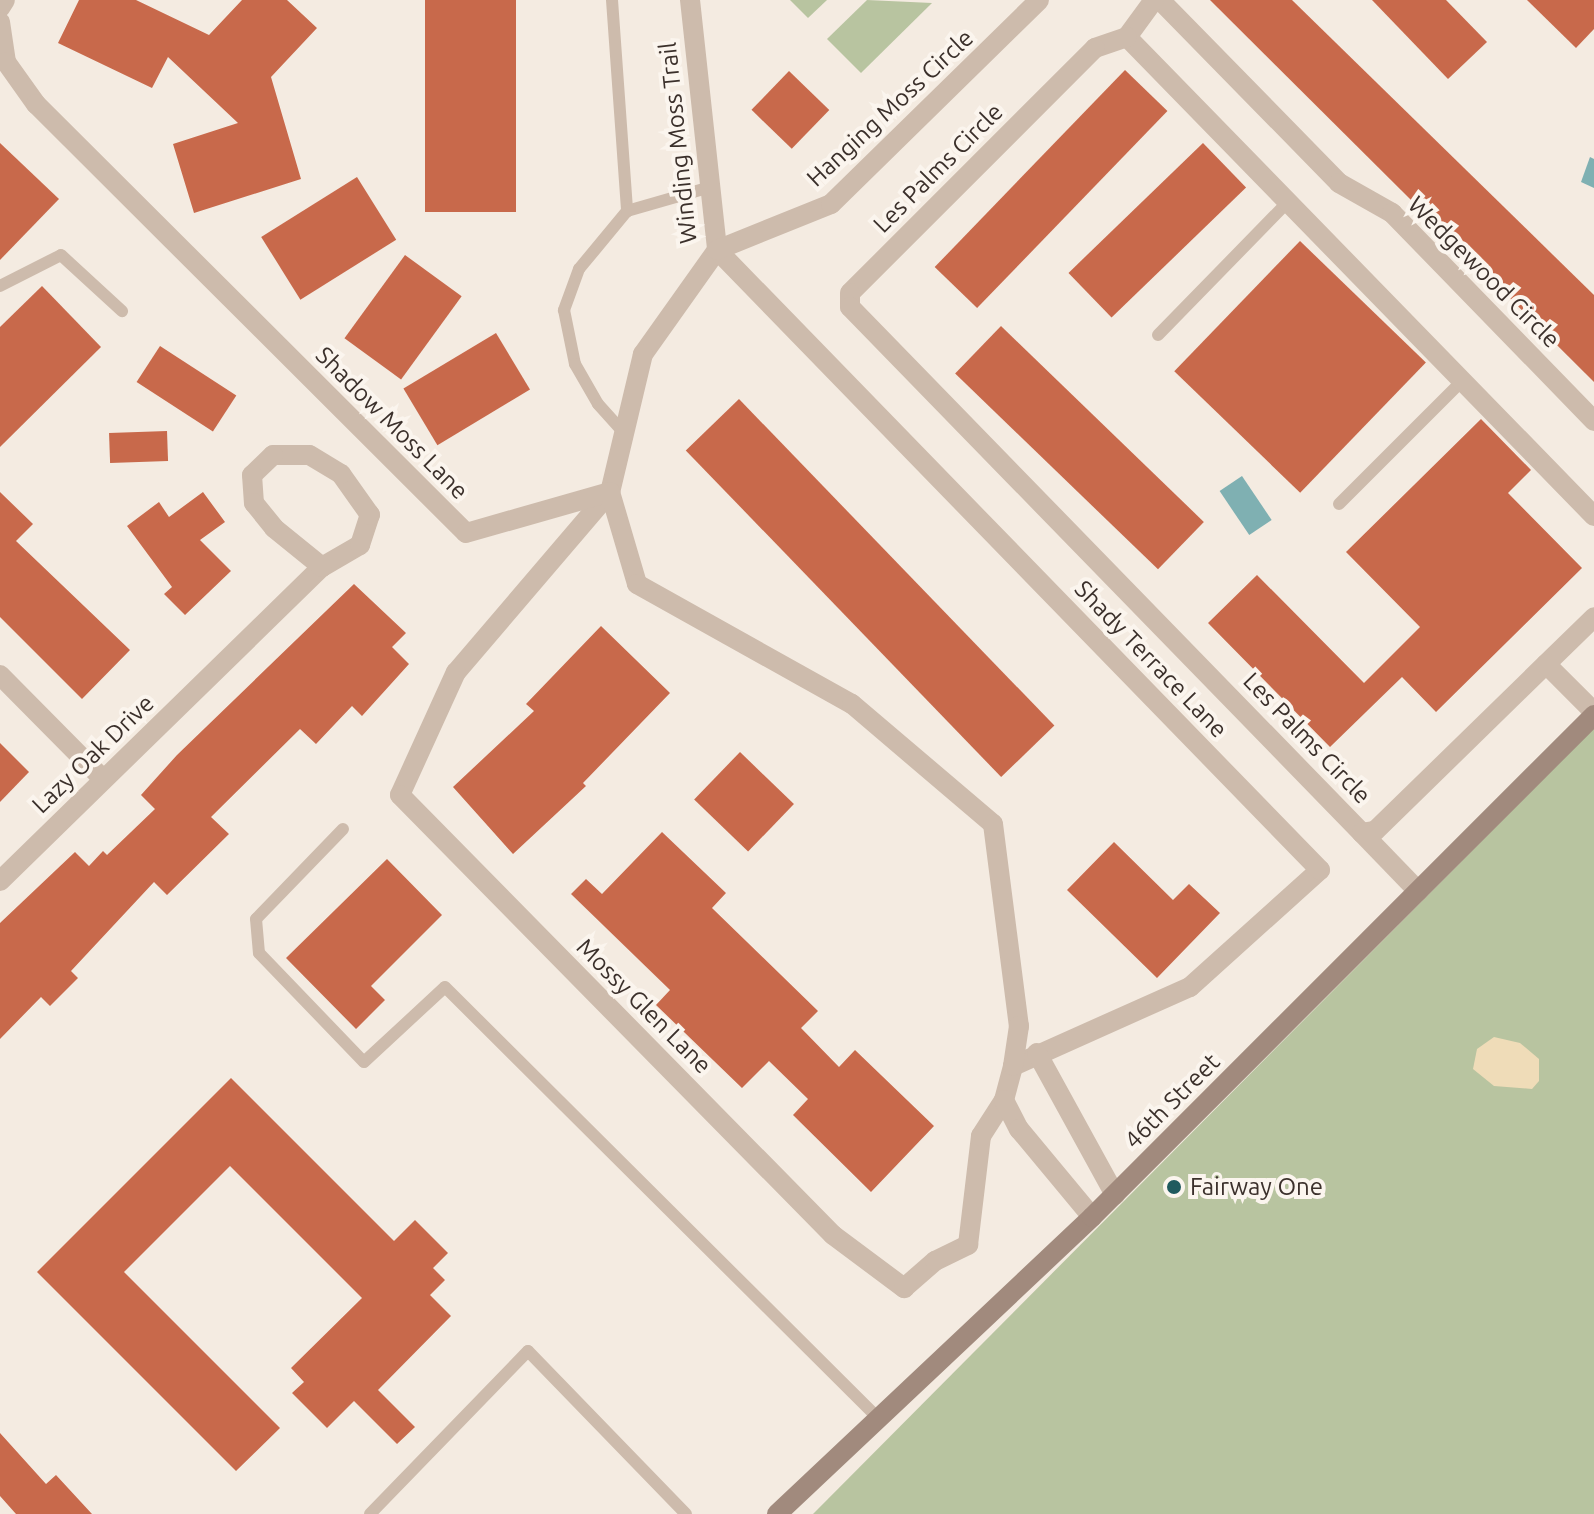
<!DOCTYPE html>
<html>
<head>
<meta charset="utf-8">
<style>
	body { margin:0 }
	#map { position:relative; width:1594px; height:1514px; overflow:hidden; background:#f4ebe1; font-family:Ubuntu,sans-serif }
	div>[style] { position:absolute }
	.green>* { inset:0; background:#b8c4a0 }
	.sand>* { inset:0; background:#efdcb8 }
	.water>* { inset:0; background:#7fb0b2; transform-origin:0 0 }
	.building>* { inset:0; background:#c8694b; transform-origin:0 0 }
	.lane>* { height:12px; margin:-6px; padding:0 6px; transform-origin:6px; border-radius:6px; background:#cdbbac }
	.street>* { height:20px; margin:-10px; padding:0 10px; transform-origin:10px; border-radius:10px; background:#cdbbac }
	.secondary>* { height:20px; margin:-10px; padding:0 10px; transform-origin:10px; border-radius:10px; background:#a18a7d }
	.dots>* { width:22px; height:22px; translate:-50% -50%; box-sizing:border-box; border:4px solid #fbf5ee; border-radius:50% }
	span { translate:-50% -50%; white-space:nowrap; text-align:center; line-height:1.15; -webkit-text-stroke:8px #fbf5ee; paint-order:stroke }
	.street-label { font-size:24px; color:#3b302b }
	.poi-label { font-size:24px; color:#3b302b }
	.left { translate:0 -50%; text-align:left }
</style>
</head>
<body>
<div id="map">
	<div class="green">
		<i style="clip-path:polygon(790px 0,827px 0,808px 18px)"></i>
		<i style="clip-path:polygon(867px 0,932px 3px,861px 73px,827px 39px)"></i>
		<i style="clip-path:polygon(1594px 728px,1594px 1514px,813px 1514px)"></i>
	</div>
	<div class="sand">
		<i style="clip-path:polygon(1494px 1037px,1520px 1043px,1539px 1059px,1539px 1081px,1532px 1089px,1494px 1086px,1473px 1069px,1477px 1049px)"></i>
	</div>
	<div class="water">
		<i style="clip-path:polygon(1590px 157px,1594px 159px,1594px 188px,1581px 182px)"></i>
		<i style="left:1242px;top:476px;width:53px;height:27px;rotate:56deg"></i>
	</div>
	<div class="building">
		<i style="clip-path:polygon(79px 0,136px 0,209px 35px,242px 0,287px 0,317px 28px,271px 77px,301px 179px,194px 213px,173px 144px,238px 123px,168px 57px,152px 88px,58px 43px)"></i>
		<i style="left:425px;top:0;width:91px;height:212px"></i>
		<i style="clip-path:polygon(1210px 0,1292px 0,1594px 295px,1594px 382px)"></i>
		<i style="clip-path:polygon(1372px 0,1446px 0,1487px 42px,1448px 79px)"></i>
		<i style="clip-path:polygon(1527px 0,1594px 0,1594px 29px,1576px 48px)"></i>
		<i style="left:1125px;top:70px;width:59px;height:274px;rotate:44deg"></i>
		<i style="left:789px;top:71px;width:56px;height:54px;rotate:44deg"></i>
		<i style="clip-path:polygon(0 143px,59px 199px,0 260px)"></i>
		<i style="left:1203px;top:143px;width:62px;height:187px;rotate:46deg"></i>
		<i style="left:357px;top:177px;width:74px;height:113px;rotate:58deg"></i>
		<i style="left:1300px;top:241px;width:175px;height:181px;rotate:44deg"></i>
		<i style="left:405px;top:255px;width:70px;height:103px;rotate:36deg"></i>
		<i style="clip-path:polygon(42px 286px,101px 347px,0 447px,0 327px)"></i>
		<i style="left:1001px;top:326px;width:282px;height:66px;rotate:44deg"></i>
		<i style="left:496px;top:333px;width:66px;height:108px;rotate:59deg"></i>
		<i style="left:160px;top:346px;width:91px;height:43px;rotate:33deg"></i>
		<i style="left:739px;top:399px;width:454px;height:74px;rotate:46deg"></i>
		<i style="clip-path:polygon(1481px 419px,1531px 470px,1508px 493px,1582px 568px,1436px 712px,1402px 677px,1330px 747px,1208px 623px,1257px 575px,1364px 683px,1420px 627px,1346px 552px)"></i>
		<i style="left:167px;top:431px;width:30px;height:58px;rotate:88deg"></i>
		<i style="clip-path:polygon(0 492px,33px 524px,16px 541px,130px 650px,82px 699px,0 617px)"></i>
		<i style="clip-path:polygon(203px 492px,225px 522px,200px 540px,231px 571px,185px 615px,164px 594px,172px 587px,127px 526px,159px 502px,169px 517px)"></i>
		<i style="clip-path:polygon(354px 584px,406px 633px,392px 647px,409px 664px,362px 716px,352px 706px,316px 744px,300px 729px,211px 817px,229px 834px,167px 895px,154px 882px,71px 971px,78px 978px,50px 1006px,41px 997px,0 1039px,0 923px,75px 852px,89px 866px,103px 851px,107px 855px,155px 809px,141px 795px,177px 755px)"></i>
		<i style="clip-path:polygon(601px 626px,670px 693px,583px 783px,586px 786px,513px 854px,453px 787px,534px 711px,526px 704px)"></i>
		<i style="clip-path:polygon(0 743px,29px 772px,0 802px)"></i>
		<i style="left:740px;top:752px;width:75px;height:66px;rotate:44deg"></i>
		<i style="clip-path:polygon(662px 832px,726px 893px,712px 908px,818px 1011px,801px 1028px,839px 1067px,855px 1050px,934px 1126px,871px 1192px,793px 1115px,808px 1099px,769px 1061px,742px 1088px,656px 1005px,670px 990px,571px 894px,586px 879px,602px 894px)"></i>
		<i style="clip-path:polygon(1114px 842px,1173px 900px,1189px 884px,1220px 913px,1157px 978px,1067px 890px)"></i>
		<i style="clip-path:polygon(387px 859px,442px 915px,371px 986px,385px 1000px,356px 1029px,286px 958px)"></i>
		<i style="clip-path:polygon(231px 1078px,394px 1241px,415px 1220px,448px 1253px,433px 1268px,445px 1280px,430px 1295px,451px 1316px,378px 1390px,415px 1427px,397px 1444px,354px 1401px,327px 1428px,292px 1393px,304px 1382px,291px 1368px,362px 1298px,230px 1166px,124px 1272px,280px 1428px,236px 1471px,37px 1272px)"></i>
		<i style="clip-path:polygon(0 1433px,46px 1484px,56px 1475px,92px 1514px,16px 1514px,0 1496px)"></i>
	</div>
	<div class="lane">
		<i style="left:612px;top:0;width:212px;rotate:85.9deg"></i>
		<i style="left:627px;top:211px;width:75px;rotate:129.6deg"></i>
		<i style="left:579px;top:269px;width:44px;rotate:110.1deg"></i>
		<i style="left:564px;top:310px;width:55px;rotate:78.5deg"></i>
		<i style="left:575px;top:364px;width:46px;rotate:60.1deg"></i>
		<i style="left:598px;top:404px;width:39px;rotate:48deg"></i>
		<i style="left:627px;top:211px;width:86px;rotate:-16.1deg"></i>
		<i style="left:0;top:286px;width:68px;rotate:-26.9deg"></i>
		<i style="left:61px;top:255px;width:83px;rotate:42.6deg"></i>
		<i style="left:1158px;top:335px;width:186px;rotate:-45.7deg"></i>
		<i style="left:1339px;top:504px;width:174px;rotate:-45deg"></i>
		<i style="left:343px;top:829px;width:125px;rotate:134deg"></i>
		<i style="left:256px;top:919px;width:34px;rotate:85deg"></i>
		<i style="left:259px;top:953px;width:151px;rotate:46.1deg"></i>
		<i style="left:364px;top:1062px;width:110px;rotate:-42.8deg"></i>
		<i style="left:445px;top:987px;width:612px;rotate:44.87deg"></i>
		<i style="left:370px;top:1514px;width:227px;rotate:-45.9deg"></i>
		<i style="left:528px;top:1351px;width:227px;rotate:45.9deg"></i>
	</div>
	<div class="street">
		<i style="left:690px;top:0;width:251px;rotate:83.8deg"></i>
		<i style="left:717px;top:250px;width:128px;rotate:125.4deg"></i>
		<i style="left:643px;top:354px;width:142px;rotate:103.4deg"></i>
		<i style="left:610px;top:492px;width:237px;rotate:130.5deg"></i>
		<i style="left:456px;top:672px;width:135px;rotate:114.5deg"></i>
		<i style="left:400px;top:795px;width:617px;rotate:45.46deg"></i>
		<i style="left:833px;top:1235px;width:89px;rotate:36.7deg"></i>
		<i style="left:904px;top:1288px;width:41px;rotate:-41.1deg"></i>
		<i style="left:935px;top:1261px;width:37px;rotate:-26deg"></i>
		<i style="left:968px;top:1245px;width:110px;rotate:-83.2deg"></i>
		<i style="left:981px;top:1136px;width:43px;rotate:-57.4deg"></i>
		<i style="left:1004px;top:1100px;width:35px;rotate:-75deg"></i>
		<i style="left:1013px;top:1066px;width:194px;rotate:-24.1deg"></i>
		<i style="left:1190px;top:987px;width:175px;rotate:-42deg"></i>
		<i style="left:1320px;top:870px;width:865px;rotate:-134.2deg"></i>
		<i style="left:717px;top:250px;width:123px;rotate:-22deg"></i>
		<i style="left:831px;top:204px;width:291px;rotate:-44.4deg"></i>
		<i style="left:1160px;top:0;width:256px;rotate:45.6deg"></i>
		<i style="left:1339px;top:183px;width:61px;rotate:29.5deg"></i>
		<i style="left:1392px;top:213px;width:290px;rotate:45.8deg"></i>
		<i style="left:0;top:8px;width:9px;rotate:-58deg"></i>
		<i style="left:0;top:22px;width:40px;rotate:81.5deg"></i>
		<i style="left:6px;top:62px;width:52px;rotate:54.5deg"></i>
		<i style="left:36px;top:104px;width:607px;rotate:44.93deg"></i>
		<i style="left:466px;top:533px;width:150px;rotate:-15.9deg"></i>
		<i style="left:1127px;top:37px;width:46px;rotate:-53.9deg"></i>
		<i style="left:610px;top:492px;width:96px;rotate:73.6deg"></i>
		<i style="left:637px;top:584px;width:246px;rotate:29.2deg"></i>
		<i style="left:852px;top:704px;width:185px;rotate:40.4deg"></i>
		<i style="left:993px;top:824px;width:204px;rotate:82.7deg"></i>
		<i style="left:1019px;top:1026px;width:40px;rotate:98.5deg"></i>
		<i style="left:1594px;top:516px;width:669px;rotate:-134.27deg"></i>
		<i style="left:1127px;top:37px;width:34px;rotate:161deg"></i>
		<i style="left:1095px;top:48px;width:346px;rotate:135deg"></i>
		<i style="left:850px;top:293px;width:14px;rotate:90deg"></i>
		<i style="left:850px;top:307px;width:734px;rotate:45.77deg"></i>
		<i style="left:1362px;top:833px;width:13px;rotate:-9deg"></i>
		<i style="left:1375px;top:831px;width:306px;rotate:-44.3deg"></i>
		<i style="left:1546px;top:664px;width:68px;rotate:45deg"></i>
		<i style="left:0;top:675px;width:146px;rotate:45.3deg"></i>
		<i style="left:1362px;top:833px;width:81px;rotate:46deg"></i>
		<i style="left:0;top:881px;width:450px;rotate:-44.3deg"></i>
		<i style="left:322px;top:567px;width:44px;rotate:-30.1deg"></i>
		<i style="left:360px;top:545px;width:32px;rotate:-72deg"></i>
		<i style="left:370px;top:515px;width:50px;rotate:-125.3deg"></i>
		<i style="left:341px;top:474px;width:37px;rotate:-149deg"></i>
		<i style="left:309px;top:455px;width:36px;rotate:180deg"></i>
		<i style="left:273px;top:455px;width:29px;rotate:136deg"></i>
		<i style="left:252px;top:475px;width:28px;rotate:86deg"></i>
		<i style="left:254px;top:503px;width:32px;rotate:51deg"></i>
		<i style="left:274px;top:528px;width:62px;rotate:39.1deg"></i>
		<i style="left:1037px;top:1053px;width:162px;rotate:61.2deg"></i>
		<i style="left:1004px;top:1100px;width:33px;rotate:63deg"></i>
		<i style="left:1019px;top:1129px;width:114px;rotate:50.3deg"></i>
	</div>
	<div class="secondary">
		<i style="left:777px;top:1514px;width:433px;rotate:-43.3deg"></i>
		<i style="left:1092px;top:1217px;width:710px;rotate:-45deg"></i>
	</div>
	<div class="dots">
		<i style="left:1174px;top:1187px;background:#1f5a5e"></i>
	</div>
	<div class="street-label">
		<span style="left:890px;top:108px;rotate:-43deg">Hanging Moss Circle</span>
		<span style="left:678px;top:143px;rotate:-96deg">Winding Moss Trail</span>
		<span style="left:938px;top:168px;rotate:-45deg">Les Palms Circle</span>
		<span style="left:1484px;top:272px;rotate:45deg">Wedgewood Circle</span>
		<span style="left:392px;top:423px;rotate:45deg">Shadow Moss Lane</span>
		<span style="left:1151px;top:659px;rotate:46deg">Shady Terrace Lane</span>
		<span style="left:1307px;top:738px;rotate:46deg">Les Palms Circle</span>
		<span style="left:93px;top:754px;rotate:-44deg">Lazy Oak Drive</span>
		<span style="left:644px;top:1006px;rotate:45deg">Mossy Glen Lane</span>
		<span style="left:1172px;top:1101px;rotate:-45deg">46th Street</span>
	</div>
	<div class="poi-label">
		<span class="left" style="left:1190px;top:1187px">Fairway One</span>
	</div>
</div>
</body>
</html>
